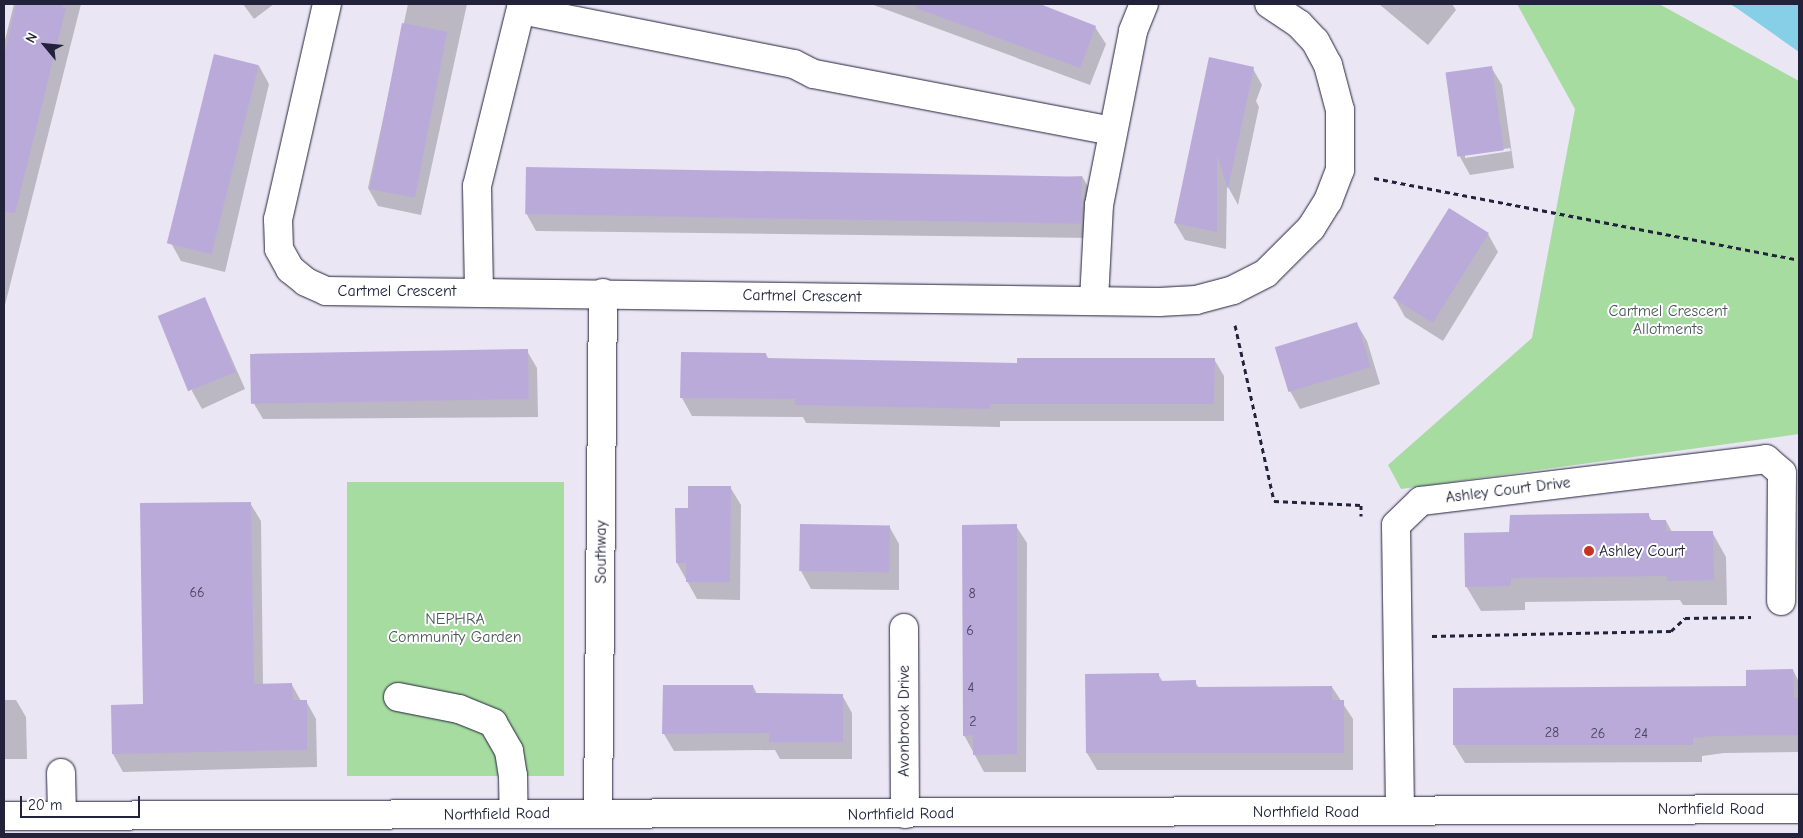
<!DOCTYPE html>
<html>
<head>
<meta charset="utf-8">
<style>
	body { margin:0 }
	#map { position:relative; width:1803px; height:838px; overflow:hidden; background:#eae6f4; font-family:"Comic Neue",sans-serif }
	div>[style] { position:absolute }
	.green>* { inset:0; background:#a6dca0; transform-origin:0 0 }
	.water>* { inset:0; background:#86cfe6 }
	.shadow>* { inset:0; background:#0003 }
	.building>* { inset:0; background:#baaada; transform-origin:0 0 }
	.path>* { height:3px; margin-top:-1.5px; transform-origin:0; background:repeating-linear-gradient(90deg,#22223b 0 5px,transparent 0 9px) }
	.roads { filter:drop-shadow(0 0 1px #22223b) drop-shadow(0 0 1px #22223b) }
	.minor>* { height:28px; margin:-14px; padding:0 14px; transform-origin:14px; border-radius:14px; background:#fff }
	.dots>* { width:14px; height:14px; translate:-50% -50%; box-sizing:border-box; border:2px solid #fff; border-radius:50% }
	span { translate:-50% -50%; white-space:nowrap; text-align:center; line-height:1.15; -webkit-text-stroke:4px #fff; paint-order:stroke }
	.number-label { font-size:14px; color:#484463 }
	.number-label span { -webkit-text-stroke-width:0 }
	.street-label { font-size:16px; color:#22223b }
	.park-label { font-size:16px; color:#4a5a59 }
	.poi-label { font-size:16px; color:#22223b }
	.left { translate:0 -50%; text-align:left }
	.frame { position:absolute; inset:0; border:5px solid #22223b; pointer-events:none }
	.north { position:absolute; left:20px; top:20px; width:50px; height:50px; -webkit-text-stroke:4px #fff; paint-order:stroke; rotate:298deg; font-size:14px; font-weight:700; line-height:20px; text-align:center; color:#22223b }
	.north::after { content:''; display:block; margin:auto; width:18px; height:22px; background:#22223b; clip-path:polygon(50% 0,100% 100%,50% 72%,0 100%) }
	.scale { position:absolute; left:20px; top:796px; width:120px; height:22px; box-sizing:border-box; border:2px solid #22223b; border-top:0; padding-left:6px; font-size:15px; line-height:18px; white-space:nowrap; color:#22223b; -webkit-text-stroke:4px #fff; paint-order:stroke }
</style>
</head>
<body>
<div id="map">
	<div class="green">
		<i style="clip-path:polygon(1517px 4px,1659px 4px,1799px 81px,1799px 434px,1401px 489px,1388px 465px,1532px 338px,1575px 109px)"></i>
		<i style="left:347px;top:482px;width:217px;height:294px"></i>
	</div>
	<div class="water">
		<i style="clip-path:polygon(1730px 4px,1799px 4px,1799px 52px,1738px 9px)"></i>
	</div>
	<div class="shadow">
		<i style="clip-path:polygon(14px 4px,81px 4px,4px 309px,4px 44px)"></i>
		<i style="clip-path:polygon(243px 4px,274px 4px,254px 19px)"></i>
		<i style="clip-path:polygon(408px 4px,467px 4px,421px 215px,378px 206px,368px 188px)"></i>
		<i style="clip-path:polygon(871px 4px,1034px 4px,1095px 27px,1106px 44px,1090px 85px)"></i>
		<i style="clip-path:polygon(1379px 4px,1452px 4px,1456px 10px,1428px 45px)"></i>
		<i style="clip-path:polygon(214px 59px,259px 66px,269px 84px,225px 272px,181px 261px,171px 243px)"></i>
		<i style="clip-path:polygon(1252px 67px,1262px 85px,1256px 101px,1259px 107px,1238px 205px,1227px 185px,1226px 249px,1185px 240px,1175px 223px)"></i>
		<i style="clip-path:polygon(evenodd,1491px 67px,1502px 85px,1514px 168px,1470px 175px,1460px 157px,1491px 67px,1510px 148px,1511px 151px,1465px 158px,1465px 155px,1510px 148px)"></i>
		<i style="clip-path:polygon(1082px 176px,1092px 194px,1092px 238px,536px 231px,526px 213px)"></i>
		<i style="clip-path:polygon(1488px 234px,1498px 252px,1443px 341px,1405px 317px,1395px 299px)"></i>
		<i style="clip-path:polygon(205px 298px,245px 389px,202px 409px,192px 391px)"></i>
		<i style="clip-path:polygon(1357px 324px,1367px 341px,1380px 384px,1300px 409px,1290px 391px)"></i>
		<i style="clip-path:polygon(527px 351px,537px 368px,538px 417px,263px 419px,253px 402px)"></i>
		<i style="clip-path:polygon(766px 354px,769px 360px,1018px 365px,1214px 359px,1224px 376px,1224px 421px,1000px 421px,1000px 427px,806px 423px,803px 417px,692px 416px,682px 398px)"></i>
		<i style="clip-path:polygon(730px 487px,741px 505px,740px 600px,697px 599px,677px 563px,689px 509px)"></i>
		<i style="clip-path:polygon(250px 503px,261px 521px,263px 685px,292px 685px,301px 701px,306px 701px,316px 719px,317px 767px,123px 772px,113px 754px,144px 705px)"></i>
		<i style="clip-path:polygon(1648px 514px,1652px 521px,1666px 521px,1672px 532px,1712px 532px,1726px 557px,1727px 605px,1683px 605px,1680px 600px,1525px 602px,1525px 610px,1481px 611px,1466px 586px,1510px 534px)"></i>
		<i style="clip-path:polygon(801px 526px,889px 526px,899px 544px,899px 590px,811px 589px,801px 571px)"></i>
		<i style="clip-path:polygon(1016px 526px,1027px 543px,1026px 772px,984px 772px,964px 735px)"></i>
		<i style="clip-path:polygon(1793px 670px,1799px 682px,1799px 752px,1724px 753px,1702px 756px,1702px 762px,1465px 763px,1454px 745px,1454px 689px,1748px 687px)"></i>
		<i style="clip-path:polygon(1158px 674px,1163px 682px,1195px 682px,1199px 688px,1332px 687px,1353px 719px,1353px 770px,1097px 770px,1087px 753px)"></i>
		<i style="clip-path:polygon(753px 686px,757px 694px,842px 695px,852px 713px,852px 759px,780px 759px,775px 750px,674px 751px,664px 734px)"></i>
		<i style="clip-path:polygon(4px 700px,16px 700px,26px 717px,27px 759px,4px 759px)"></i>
	</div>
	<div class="building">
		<i style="clip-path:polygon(16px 4px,62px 4px,61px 7px,66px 8px,15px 213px,4px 212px,4px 57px)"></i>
		<i style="clip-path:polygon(916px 4px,1040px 4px,1096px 26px,1080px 68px,916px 8px)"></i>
		<i style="left:402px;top:23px;width:46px;height:169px;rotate:11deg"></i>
		<i style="left:214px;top:54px;width:46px;height:195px;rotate:14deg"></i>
		<i style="clip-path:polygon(1209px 57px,1254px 67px,1228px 189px,1217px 155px,1217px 232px,1174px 223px)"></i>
		<i style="left:1492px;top:66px;width:85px;height:47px;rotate:82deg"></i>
		<i style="left:526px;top:167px;width:556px;height:47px;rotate:1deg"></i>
		<i style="left:1449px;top:208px;width:47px;height:106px;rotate:32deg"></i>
		<i style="left:205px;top:297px;width:81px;height:51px;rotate:68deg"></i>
		<i style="left:1357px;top:322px;width:47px;height:86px;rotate:73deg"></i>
		<i style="left:528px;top:349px;width:50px;height:278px;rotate:89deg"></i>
		<i style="clip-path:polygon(681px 352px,766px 353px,766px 358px,1017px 363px,1017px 358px,1215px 358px,1214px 404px,990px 404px,990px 409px,795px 405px,795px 399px,680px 398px)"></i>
		<i style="clip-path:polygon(688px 486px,731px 486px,730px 582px,686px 582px,686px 563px,676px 563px,675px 508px,688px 508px)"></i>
		<i style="clip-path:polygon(251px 502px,254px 684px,292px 683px,293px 700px,307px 700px,307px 750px,112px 754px,111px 705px,143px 704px,140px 503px)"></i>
		<i style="clip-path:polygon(1649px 513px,1649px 520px,1666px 520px,1666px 531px,1713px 531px,1714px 580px,1667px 581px,1667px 576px,1511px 578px,1511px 586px,1465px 587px,1464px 533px,1509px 532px,1510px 515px)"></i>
		<i style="left:800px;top:524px;width:90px;height:47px;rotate:1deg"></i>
		<i style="clip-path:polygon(1017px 524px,1017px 754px,973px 755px,973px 735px,963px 736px,962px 525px)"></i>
		<i style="clip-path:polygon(1793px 669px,1794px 698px,1799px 698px,1799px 735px,1713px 736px,1693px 738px,1693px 745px,1453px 745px,1453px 688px,1746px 686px,1746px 670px)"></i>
		<i style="clip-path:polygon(1159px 673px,1159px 681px,1196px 680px,1196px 687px,1332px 686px,1332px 700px,1344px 700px,1344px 753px,1086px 753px,1085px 674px)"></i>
		<i style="clip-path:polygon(663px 685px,753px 685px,753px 693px,843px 694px,843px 742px,769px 742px,769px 733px,662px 734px)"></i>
	</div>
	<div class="path">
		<i style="left:1374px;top:178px;width:433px;rotate:10.9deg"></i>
		<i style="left:1235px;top:325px;width:180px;rotate:77.5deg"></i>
		<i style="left:1274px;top:501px;width:87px;rotate:2.6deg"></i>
		<i style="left:1361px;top:505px;width:11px;rotate:90deg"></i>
		<i style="left:1432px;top:636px;width:239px;rotate:-1.2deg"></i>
		<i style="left:1671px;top:631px;width:19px;rotate:-43deg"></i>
		<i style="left:1685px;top:618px;width:66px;rotate:-0.9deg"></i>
	</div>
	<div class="roads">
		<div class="minor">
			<i style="left:327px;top:4px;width:221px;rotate:102.8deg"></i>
			<i style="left:278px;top:219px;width:30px;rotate:88deg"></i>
			<i style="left:279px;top:249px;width:23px;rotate:61deg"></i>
			<i style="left:290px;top:269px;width:21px;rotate:39deg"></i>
			<i style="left:306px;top:282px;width:22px;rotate:24deg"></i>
			<i style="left:326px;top:291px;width:833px;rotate:0.76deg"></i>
			<i style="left:1159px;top:302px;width:37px;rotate:-3deg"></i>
			<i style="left:1196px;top:300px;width:38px;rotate:-15deg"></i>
			<i style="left:1233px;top:290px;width:37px;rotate:-27deg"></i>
			<i style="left:1266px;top:273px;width:64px;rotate:-45deg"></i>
			<i style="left:1311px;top:228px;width:32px;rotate:-58deg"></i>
			<i style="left:1328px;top:201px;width:33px;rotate:-69deg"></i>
			<i style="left:1340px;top:170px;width:60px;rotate:-90deg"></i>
			<i style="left:1340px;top:110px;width:47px;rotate:-104.9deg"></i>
			<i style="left:1328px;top:65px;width:27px;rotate:-118deg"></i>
			<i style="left:1315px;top:41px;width:23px;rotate:-133deg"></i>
			<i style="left:1299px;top:24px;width:36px;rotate:-146deg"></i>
			<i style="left:521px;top:10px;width:278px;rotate:11.2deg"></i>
			<i style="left:794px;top:64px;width:22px;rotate:27deg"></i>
			<i style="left:814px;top:74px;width:303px;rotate:10.8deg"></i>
			<i style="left:479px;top:291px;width:105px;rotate:-91.1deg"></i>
			<i style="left:477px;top:186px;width:187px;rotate:-76.1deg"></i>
			<i style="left:1094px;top:300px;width:95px;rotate:-87deg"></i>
			<i style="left:1099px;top:205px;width:177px;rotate:-78.9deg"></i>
			<i style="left:1133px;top:31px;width:29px;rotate:-68deg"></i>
			<i style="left:904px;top:628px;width:186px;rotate:89.7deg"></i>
			<i style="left:398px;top:697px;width:62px;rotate:11.1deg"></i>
			<i style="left:459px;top:709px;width:37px;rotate:22deg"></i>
			<i style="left:493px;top:723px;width:32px;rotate:60deg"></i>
			<i style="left:509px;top:751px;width:24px;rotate:81deg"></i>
			<i style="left:513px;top:775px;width:39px;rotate:89deg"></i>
			<i style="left:61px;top:773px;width:42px;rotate:88.6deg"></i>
			<i style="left:1400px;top:811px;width:286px;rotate:-90.8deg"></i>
			<i style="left:1396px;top:525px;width:35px;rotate:-44deg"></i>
			<i style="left:1421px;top:501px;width:348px;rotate:-6.9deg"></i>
			<i style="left:1766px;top:459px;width:21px;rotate:41deg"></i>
			<i style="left:1782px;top:473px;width:128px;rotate:90.4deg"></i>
			<i style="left:598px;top:812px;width:519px;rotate:-89.45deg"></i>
			<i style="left:4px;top:816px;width:1795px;rotate:-0.22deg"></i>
		</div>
	</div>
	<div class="dots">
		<i style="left:1589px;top:551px;background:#c8321e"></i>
	</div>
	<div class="number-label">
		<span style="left:197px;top:593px">66</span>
		<span style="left:972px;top:594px">8</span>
		<span style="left:970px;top:631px">6</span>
		<span style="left:971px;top:688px">4</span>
		<span style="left:973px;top:722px">2</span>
		<span style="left:1552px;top:733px">28</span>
		<span style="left:1598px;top:734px">26</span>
		<span style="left:1641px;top:734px">24</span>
	</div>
	<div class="street-label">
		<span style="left:397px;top:291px">Cartmel Crescent</span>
		<span style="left:802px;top:296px;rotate:1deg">Cartmel Crescent</span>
		<span style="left:1508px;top:490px;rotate:-7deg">Ashley Court Drive</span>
		<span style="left:601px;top:552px;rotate:-90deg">Southway</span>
		<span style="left:904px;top:721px;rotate:-90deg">Avonbrook Drive</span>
		<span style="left:1711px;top:809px">Northfield Road</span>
		<span style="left:1306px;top:812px">Northfield Road</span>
		<span style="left:497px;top:814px;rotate:-1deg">Northfield Road</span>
		<span style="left:901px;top:814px;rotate:-1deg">Northfield Road</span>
	</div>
	<div class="park-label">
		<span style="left:1668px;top:320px">Cartmel Crescent<br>Allotments</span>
		<span style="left:455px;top:628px">NEPHRA<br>Community Garden</span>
	</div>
	<div class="poi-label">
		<span class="left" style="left:1599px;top:551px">Ashley Court</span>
	</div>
	<div class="frame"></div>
	<div class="north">N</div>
	<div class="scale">20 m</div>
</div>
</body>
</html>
